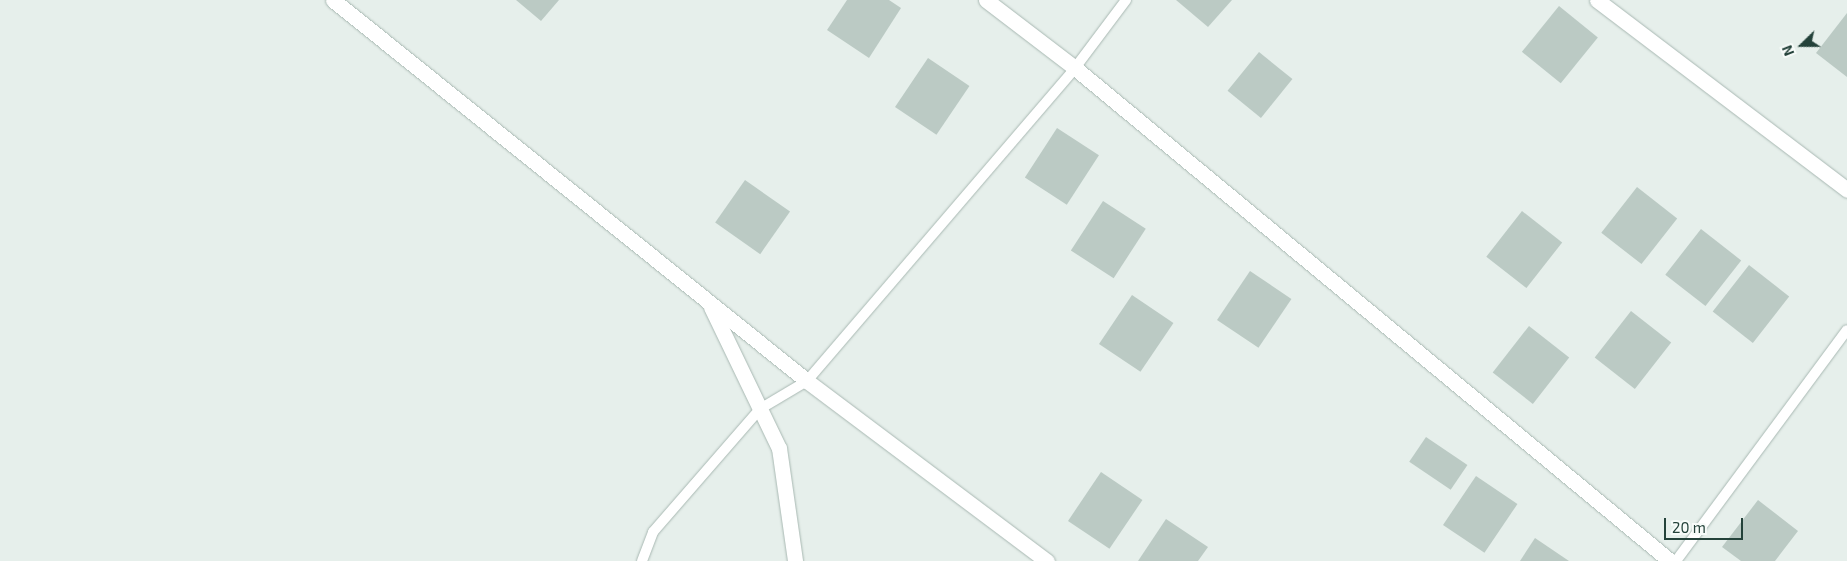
<!DOCTYPE html>
<html>
<head>
<meta charset="utf-8">
<style>
	body { margin:0 }
	#map { position:relative; width:1847px; height:561px; overflow:hidden; background:#e6efeb; font-family:"Exo 2",sans-serif }
	div>[style] { position:absolute }
	.building>* { inset:0; background:#bbcac4; transform-origin:0 0 }
	.roads { filter:drop-shadow(0 0 1px #a8b8b2) drop-shadow(0 0 1px #a8b8b2) }
	.lane>* { height:10px; margin:-5px; padding:0 5px; transform-origin:5px; border-radius:5px; background:#fff }
	.street>* { height:15px; margin:-7.5px; padding:0 7.5px; transform-origin:7.5px; border-radius:7.5px; background:#fff }
	span { translate:-50% -50%; white-space:nowrap; text-align:center; line-height:1.15; -webkit-text-stroke:5px #f7fbf9; paint-order:stroke }
	.north { position:absolute; left:1777px; top:20px; width:50px; height:50px; -webkit-text-stroke:4px #f7fbf9; paint-order:stroke; rotate:248deg; font-size:14px; font-weight:700; line-height:20px; text-align:center; color:#24423a }
	.north::after { content:''; display:block; margin:auto; width:18px; height:22px; background:#24423a; clip-path:polygon(50% 0,100% 100%,50% 72%,0 100%) }
	.scale { position:absolute; left:1664px; top:518px; width:79px; height:22px; box-sizing:border-box; border:2px solid #24423a; border-top:0; padding-left:6px; font-size:15px; line-height:18px; white-space:nowrap; color:#24423a; -webkit-text-stroke:4px #f7fbf9; paint-order:stroke }
</style>
</head>
<body>
<div id="map">
	<div class="building">
		<i style="clip-path:polygon(516px 0,559px 0,541px 21px)"></i>
		<i style="clip-path:polygon(847px 0,889px 0,901px 8px,869px 58px,827px 30px)"></i>
		<i style="clip-path:polygon(1176px 0,1232px 0,1208px 27px)"></i>
		<i style="left:1559px;top:6px;width:50px;height:59px;rotate:39deg"></i>
		<i style="clip-path:polygon(1847px 13px,1847px 77px,1816px 53px)"></i>
		<i style="left:1259px;top:52px;width:43px;height:50px;rotate:39deg"></i>
		<i style="left:928px;top:58px;width:50px;height:59px;rotate:34deg"></i>
		<i style="left:1057px;top:128px;width:50px;height:59px;rotate:33deg"></i>
		<i style="left:745px;top:180px;width:55px;height:52px;rotate:35deg"></i>
		<i style="left:1637px;top:187px;width:51px;height:58px;rotate:38deg"></i>
		<i style="left:1103px;top:201px;width:51px;height:59px;rotate:33deg"></i>
		<i style="left:1522px;top:211px;width:51px;height:58px;rotate:38deg"></i>
		<i style="left:1701px;top:229px;width:51px;height:58px;rotate:38deg"></i>
		<i style="left:1749px;top:265px;width:51px;height:59px;rotate:38deg"></i>
		<i style="left:1250px;top:271px;width:50px;height:59px;rotate:34deg"></i>
		<i style="left:1132px;top:295px;width:50px;height:59px;rotate:34deg"></i>
		<i style="left:1631px;top:311px;width:51px;height:59px;rotate:38deg"></i>
		<i style="left:1529px;top:326px;width:51px;height:59px;rotate:38deg"></i>
		<i style="left:1426px;top:437px;width:50px;height:30px;rotate:34deg"></i>
		<i style="left:1101px;top:472px;width:50px;height:59px;rotate:34deg"></i>
		<i style="left:1476px;top:476px;width:50px;height:59px;rotate:34deg"></i>
		<i style="clip-path:polygon(1758px 500px,1798px 531px,1775px 561px,1741px 561px,1722px 547px)"></i>
		<i style="clip-path:polygon(1166px 519px,1208px 547px,1198px 561px,1138px 561px)"></i>
		<i style="clip-path:polygon(1535px 538px,1569px 561px,1520px 561px)"></i>
	</div>
	<div class="roads">
		<div class="lane">
			<i style="left:642px;top:561px;width:31px;rotate:-69deg"></i>
			<i style="left:653px;top:532px;width:163px;rotate:-49deg"></i>
			<i style="left:760px;top:409px;width:55px;rotate:-30.8deg"></i>
			<i style="left:807px;top:381px;width:412px;rotate:-49.4deg"></i>
			<i style="left:1075px;top:68px;width:85px;rotate:-53.1deg"></i>
			<i style="left:1676px;top:561px;width:287px;rotate:-53.5deg"></i>
		</div>
		<div class="street">
			<i style="left:333px;top:0;width:608px;rotate:38.79deg"></i>
			<i style="left:807px;top:381px;width:300px;rotate:36.9deg"></i>
			<i style="left:986px;top:0;width:112px;rotate:37.4deg"></i>
			<i style="left:1075px;top:68px;width:773px;rotate:39.64deg"></i>
			<i style="left:1597px;top:0;width:314px;rotate:37.2deg"></i>
			<i style="left:711px;top:307px;width:157px;rotate:64.3deg"></i>
			<i style="left:779px;top:448px;width:114px;rotate:81.9deg"></i>
		</div>
	</div>
	<div class="north">N</div>
	<div class="scale">20 m</div>
</div>
</body>
</html>
